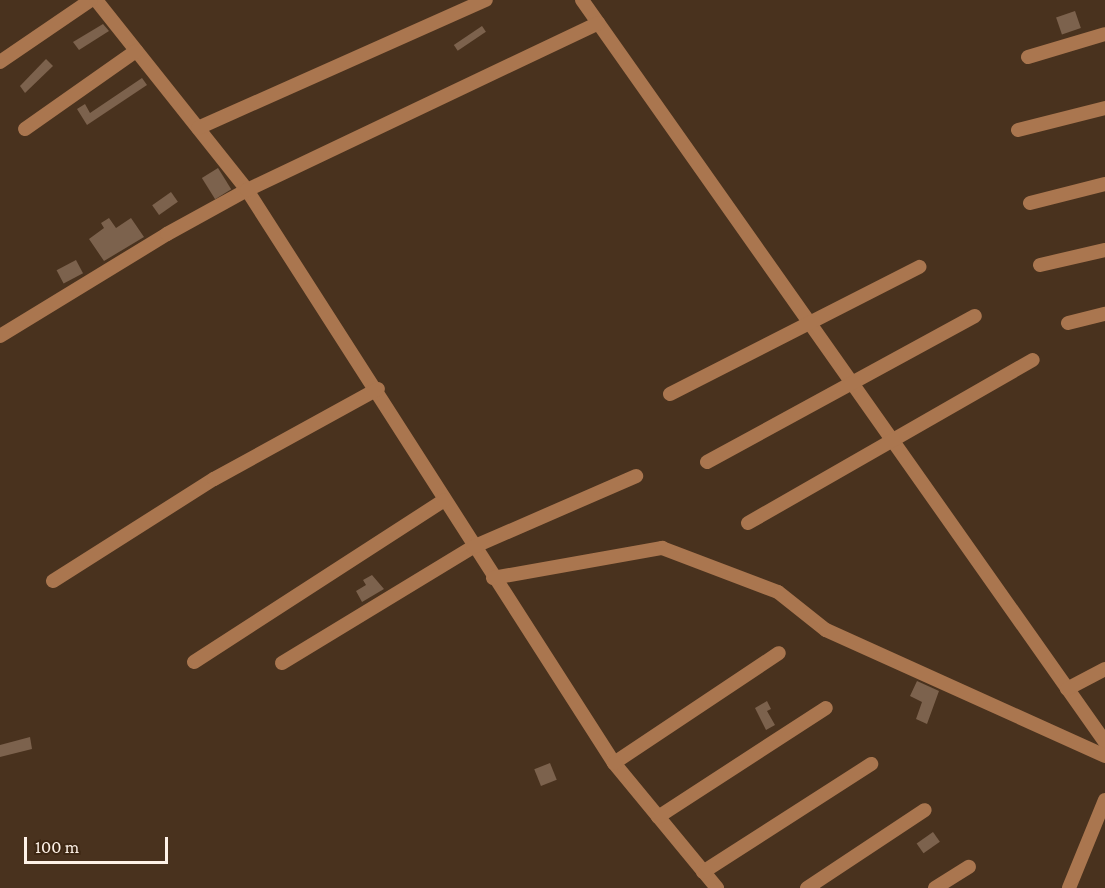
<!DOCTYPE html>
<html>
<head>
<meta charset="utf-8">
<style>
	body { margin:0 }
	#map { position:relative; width:1105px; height:888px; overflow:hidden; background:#49321e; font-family:"Crimson Pro",serif }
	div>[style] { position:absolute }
	.building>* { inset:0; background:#7c624d; transform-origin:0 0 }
	.minor>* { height:14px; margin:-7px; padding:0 7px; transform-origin:7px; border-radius:7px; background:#aa764f }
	span { translate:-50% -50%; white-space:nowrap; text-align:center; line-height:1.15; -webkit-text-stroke:4.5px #3e2814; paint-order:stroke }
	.scale { position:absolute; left:24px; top:837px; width:144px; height:27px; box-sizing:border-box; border:3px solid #fef2e8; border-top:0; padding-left:8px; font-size:18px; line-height:21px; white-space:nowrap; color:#fef2e8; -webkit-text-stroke:4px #3e2814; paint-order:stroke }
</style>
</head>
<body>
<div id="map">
	<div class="building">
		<i style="left:1075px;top:11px;width:18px;height:20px;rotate:71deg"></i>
		<i style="clip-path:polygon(103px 24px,109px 31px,79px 50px,73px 42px)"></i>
		<i style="left:482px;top:26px;width:7px;height:34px;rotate:56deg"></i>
		<i style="clip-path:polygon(46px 59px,53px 66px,25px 93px,20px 86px)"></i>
		<i style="clip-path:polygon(142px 78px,147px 85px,87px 125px,77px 109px,85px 104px,90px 113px)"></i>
		<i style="left:218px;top:168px;width:25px;height:19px;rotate:58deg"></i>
		<i style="left:171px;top:192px;width:12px;height:23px;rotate:55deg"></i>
		<i style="clip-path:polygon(109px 218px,116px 228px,131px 218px,144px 237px,104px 261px,89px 239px,104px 228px,101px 223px)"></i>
		<i style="left:76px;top:260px;width:15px;height:22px;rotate:62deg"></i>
		<i style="clip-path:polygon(372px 575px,384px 589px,362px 602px,356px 591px,366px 585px,363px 580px)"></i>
		<i style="clip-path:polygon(917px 681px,939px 691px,927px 724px,916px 719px,922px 702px,910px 696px)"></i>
		<i style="clip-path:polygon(767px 701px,771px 709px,767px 711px,775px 725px,766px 730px,755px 708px)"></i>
		<i style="clip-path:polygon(30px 737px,32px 749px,0 757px,0 745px)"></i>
		<i style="left:550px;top:763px;width:18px;height:17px;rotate:68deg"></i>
		<i style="left:933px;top:832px;width:12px;height:20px;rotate:55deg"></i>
	</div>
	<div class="minor">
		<i style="left:96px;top:0;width:243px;rotate:51.5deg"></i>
		<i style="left:247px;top:190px;width:680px;rotate:57.36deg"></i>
		<i style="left:614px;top:763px;width:162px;rotate:50.5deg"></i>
		<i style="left:582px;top:0;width:908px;rotate:54.82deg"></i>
		<i style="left:1028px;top:57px;width:80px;rotate:-16.6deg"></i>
		<i style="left:0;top:62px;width:110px;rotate:-34.3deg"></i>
		<i style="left:198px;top:128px;width:315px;rotate:-24deg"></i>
		<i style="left:25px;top:129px;width:136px;rotate:-35.1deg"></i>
		<i style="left:1018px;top:130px;width:90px;rotate:-14.2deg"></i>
		<i style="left:1030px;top:203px;width:77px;rotate:-14.2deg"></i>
		<i style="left:1040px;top:265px;width:67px;rotate:-13deg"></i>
		<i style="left:1068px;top:323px;width:38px;rotate:-14deg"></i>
		<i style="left:0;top:336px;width:196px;rotate:-31.4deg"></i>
		<i style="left:167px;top:234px;width:91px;rotate:-28.8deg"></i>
		<i style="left:247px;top:190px;width:389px;rotate:-25.4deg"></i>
		<i style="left:670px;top:394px;width:280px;rotate:-27deg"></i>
		<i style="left:707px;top:462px;width:305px;rotate:-28.6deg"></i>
		<i style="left:748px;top:523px;width:328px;rotate:-29.8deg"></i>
		<i style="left:493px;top:578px;width:172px;rotate:-10.1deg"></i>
		<i style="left:662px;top:548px;width:124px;rotate:20.8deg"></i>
		<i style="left:778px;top:592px;width:61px;rotate:38.4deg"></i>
		<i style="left:826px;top:630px;width:306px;rotate:24.3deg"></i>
		<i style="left:53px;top:581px;width:191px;rotate:-32.4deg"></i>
		<i style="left:214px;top:479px;width:187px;rotate:-28.8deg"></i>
		<i style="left:194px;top:662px;width:298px;rotate:-32.9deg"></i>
		<i style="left:282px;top:663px;width:223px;rotate:-31.3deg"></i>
		<i style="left:473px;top:547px;width:178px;rotate:-23.5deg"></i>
		<i style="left:1067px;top:689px;width:43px;rotate:-27.8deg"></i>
		<i style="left:614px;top:763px;width:198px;rotate:-33.7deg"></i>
		<i style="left:658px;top:817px;width:200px;rotate:-33deg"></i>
		<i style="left:703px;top:872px;width:200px;rotate:-32.7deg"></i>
		<i style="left:807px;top:888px;width:141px;rotate:-33.5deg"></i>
		<i style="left:935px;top:888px;width:40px;rotate:-32deg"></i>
		<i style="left:1069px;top:888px;width:95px;rotate:-67.8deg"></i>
	</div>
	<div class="scale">100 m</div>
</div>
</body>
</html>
